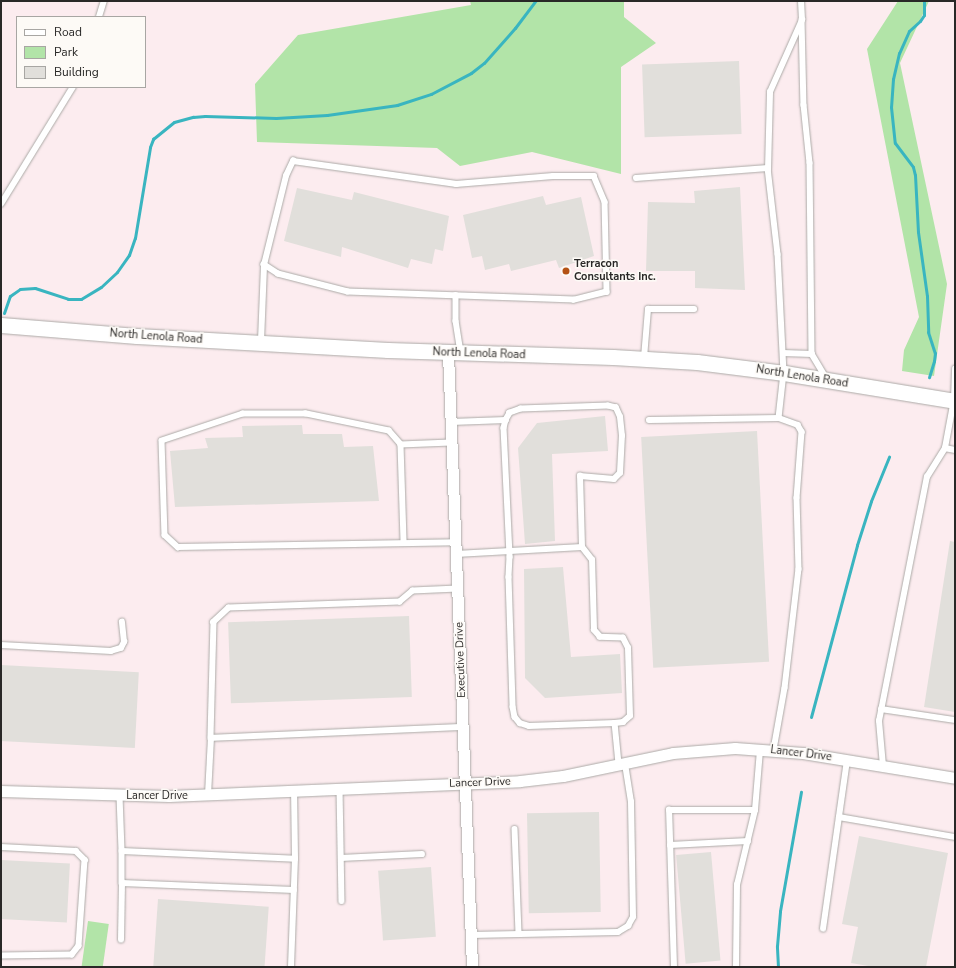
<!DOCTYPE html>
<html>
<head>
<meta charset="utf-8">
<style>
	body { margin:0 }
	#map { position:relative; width:956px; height:968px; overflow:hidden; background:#fdfaf6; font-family:"Nunito Sans",sans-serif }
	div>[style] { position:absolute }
	.industrial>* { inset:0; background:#fcecef }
	.green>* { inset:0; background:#b2e4a8; transform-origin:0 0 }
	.stream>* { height:3px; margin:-1.5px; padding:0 1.5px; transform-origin:1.5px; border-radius:1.5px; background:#39b5c0 }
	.building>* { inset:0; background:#e1dfdb; transform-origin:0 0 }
	.roads { filter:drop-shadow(0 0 1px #acaaa7) drop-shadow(0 0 1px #acaaa7) }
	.service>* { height:5.5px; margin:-2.75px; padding:0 2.75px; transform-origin:2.75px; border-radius:2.75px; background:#fff }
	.minor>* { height:11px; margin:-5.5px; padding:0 5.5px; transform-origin:5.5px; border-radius:5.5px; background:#fff }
	.secondary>* { height:15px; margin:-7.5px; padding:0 7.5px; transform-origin:7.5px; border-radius:7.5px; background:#fff }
	.dots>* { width:11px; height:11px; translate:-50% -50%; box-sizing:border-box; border:2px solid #fdfaf6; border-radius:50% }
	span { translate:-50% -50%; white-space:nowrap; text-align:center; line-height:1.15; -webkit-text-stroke:3px #fdfaf6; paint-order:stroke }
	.poi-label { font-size:11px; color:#292827; font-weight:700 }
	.left { translate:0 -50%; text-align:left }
	.street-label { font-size:11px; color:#292827 }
	.frame { position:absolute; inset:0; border:2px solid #292827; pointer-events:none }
	.legend { position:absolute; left:16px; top:16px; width:130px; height:72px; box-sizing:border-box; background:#fdfaf6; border:1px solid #a8a6a3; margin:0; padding:5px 7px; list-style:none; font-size:12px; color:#292827 }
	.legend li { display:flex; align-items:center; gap:8px; height:20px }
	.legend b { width:20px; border:1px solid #a8a6a3 }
</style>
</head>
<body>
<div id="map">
	<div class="industrial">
		<i style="clip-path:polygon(evenodd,1px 1px,955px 1px,955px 967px,1px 967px,1px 1px,17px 17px,145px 17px,145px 87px,17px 87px,17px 17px)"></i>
	</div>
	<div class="green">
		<i style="clip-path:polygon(470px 1px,624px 1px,624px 17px,656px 43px,621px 67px,621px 174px,532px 152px,460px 166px,437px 148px,257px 142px,255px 84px,298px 35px,471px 5px)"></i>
		<i style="clip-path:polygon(898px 1px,929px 1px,900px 63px,947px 284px,934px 376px,902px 371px,904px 350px,919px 317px,867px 49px)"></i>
		<i style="left:88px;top:921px;width:21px;height:46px;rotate:8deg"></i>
	</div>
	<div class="stream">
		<i style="left:924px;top:1px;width:14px;rotate:90deg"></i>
		<i style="left:924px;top:15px;width:7px;rotate:124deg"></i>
		<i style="left:920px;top:21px;width:15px;rotate:138deg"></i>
		<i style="left:909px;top:31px;width:24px;rotate:114deg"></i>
		<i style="left:899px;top:53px;width:27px;rotate:103deg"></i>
		<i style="left:893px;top:79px;width:28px;rotate:94deg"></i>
		<i style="left:891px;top:107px;width:36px;rotate:84deg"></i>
		<i style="left:895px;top:143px;width:30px;rotate:53deg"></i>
		<i style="left:913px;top:167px;width:8px;rotate:76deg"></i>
		<i style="left:915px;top:175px;width:57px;rotate:87deg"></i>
		<i style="left:918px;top:232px;width:65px;rotate:82deg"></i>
		<i style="left:927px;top:296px;width:36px;rotate:88deg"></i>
		<i style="left:928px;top:332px;width:22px;rotate:72deg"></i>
		<i style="left:935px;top:353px;width:8px;rotate:97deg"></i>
		<i style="left:934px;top:361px;width:17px;rotate:107deg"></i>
		<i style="left:4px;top:313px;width:18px;rotate:-71deg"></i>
		<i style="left:10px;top:296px;width:12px;rotate:-35deg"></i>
		<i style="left:20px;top:289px;width:15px;rotate:-4deg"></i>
		<i style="left:35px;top:288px;width:35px;rotate:18deg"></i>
		<i style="left:68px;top:299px;width:13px"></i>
		<i style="left:81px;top:299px;width:23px;rotate:-31deg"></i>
		<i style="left:101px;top:287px;width:22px;rotate:-43deg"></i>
		<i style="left:117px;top:272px;width:21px;rotate:-55deg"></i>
		<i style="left:129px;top:255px;width:18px;rotate:-71deg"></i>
		<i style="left:135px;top:238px;width:92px;rotate:-80.6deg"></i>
		<i style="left:150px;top:147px;width:9px;rotate:-69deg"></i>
		<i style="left:153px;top:139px;width:27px;rotate:-39deg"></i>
		<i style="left:174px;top:122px;width:20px;rotate:-15deg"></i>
		<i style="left:193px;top:117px;width:12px;rotate:-5deg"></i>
		<i style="left:205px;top:116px;width:71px;rotate:1.6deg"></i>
		<i style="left:276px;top:118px;width:51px;rotate:-3.4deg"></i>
		<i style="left:327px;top:115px;width:71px;rotate:-8.1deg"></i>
		<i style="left:397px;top:105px;width:36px;rotate:-18deg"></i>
		<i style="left:431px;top:94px;width:45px;rotate:-27.7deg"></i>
		<i style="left:471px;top:73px;width:16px;rotate:-38deg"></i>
		<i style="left:484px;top:63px;width:47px;rotate:-48.5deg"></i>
		<i style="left:515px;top:28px;width:34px;rotate:-53deg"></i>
		<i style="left:811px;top:717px;width:178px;rotate:-75deg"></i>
		<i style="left:857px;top:545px;width:46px;rotate:-72.3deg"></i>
		<i style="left:871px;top:501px;width:48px;rotate:-67.8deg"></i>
		<i style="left:778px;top:967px;width:21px;rotate:-93deg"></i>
		<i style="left:777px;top:946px;width:35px;rotate:-85deg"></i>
		<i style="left:780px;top:911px;width:121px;rotate:-80deg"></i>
	</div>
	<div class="building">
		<i style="left:739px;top:61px;width:73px;height:97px;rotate:88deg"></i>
		<i style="clip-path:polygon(740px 187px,745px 290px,695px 288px,695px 271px,646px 271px,648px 202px,695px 203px,694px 191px)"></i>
		<i style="clip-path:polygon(297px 188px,352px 200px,354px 192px,449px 216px,443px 251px,435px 249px,432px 264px,411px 259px,408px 268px,342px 247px,341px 257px,284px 241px)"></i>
		<i style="clip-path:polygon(543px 196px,546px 205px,581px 197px,594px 256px,559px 268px,556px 260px,511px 271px,509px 264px,485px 270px,482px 256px,472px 258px,463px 215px)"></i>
		<i style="clip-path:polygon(605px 416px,608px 451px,552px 454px,555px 541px,525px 544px,518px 448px,537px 423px)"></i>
		<i style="clip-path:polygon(302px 425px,303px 434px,342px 434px,344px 447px,373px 446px,379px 501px,175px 507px,170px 451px,208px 448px,205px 438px,243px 437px,242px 426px)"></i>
		<i style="left:757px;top:431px;width:231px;height:116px;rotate:87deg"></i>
		<i style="clip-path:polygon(950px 541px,955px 542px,955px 712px,924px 707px)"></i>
		<i style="clip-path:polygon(563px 567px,571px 657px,620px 654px,622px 693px,545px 698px,525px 678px,524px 569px)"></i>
		<i style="left:409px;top:616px;width:81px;height:181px;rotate:88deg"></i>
		<i style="left:1px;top:665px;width:138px;height:76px;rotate:3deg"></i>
		<i style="left:599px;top:812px;width:100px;height:72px;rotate:89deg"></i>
		<i style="clip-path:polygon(859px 836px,948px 853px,926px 967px,874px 967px,851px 963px,858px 927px,842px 924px)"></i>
		<i style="left:711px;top:852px;width:109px;height:35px;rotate:85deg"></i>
		<i style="left:1px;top:860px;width:69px;height:59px;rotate:3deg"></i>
		<i style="left:431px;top:867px;width:70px;height:53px;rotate:86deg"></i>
		<i style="left:158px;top:899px;width:111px;height:68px;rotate:4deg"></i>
	</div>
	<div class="roads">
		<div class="service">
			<i style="left:99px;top:17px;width:17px;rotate:-73deg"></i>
			<i style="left:802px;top:20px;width:85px;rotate:88.7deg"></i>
			<i style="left:804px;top:105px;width:58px;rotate:84.1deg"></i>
			<i style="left:810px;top:163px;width:191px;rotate:89.4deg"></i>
			<i style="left:812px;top:354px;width:27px;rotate:59deg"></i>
			<i style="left:293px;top:161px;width:165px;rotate:8deg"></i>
			<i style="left:456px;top:184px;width:97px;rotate:-4.7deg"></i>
			<i style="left:553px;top:176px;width:41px"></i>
			<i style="left:594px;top:176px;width:28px;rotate:67deg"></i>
			<i style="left:605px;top:202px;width:90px;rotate:88.7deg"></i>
			<i style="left:607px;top:292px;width:34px;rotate:166deg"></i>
			<i style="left:574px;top:300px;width:226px;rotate:-178deg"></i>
			<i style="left:348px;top:292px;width:72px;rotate:-165.6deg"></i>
			<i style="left:278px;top:274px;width:17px;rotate:-147deg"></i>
			<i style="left:264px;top:265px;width:92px;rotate:-76.1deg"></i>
			<i style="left:286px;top:176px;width:17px;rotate:-65deg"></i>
			<i style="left:768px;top:170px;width:78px;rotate:-88.5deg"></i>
			<i style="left:770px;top:92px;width:79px;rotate:-66deg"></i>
			<i style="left:802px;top:20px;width:19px;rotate:-93deg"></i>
			<i style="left:636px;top:178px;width:132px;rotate:-4.3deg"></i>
			<i style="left:768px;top:168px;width:87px;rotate:83.4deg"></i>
			<i style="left:778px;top:254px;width:119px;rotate:87.1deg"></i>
			<i style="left:784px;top:373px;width:45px;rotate:96.3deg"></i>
			<i style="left:779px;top:418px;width:20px;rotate:20deg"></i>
			<i style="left:798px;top:425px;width:8px;rotate:60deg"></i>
			<i style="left:802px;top:432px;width:66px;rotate:94.3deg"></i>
			<i style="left:797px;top:498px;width:71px;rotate:88.4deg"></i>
			<i style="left:799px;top:569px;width:120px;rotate:96.7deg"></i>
			<i style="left:785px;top:688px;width:63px;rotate:100.1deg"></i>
			<i style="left:1px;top:204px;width:137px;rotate:-58.4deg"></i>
			<i style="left:456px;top:295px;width:26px;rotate:90deg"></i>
			<i style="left:456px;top:321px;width:30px;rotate:81deg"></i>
			<i style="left:261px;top:341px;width:76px;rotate:-87.7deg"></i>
			<i style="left:783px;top:353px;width:29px;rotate:2deg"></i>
			<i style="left:644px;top:358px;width:49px;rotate:-85.3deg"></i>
			<i style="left:648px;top:309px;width:46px"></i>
			<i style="left:649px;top:420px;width:130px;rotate:-0.9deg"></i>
			<i style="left:451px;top:422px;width:55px;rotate:-2.1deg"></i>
			<i style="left:451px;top:443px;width:50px;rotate:177.7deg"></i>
			<i style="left:401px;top:445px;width:18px;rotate:-131deg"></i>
			<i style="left:389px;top:431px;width:85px;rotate:-168.4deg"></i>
			<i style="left:306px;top:414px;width:63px;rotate:180deg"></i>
			<i style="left:243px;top:414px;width:85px;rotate:161.6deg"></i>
			<i style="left:162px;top:441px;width:94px;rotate:88.2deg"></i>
			<i style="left:165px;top:535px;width:18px;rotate:43deg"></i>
			<i style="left:178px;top:547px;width:278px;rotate:-1deg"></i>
			<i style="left:401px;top:445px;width:97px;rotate:88.2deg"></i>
			<i style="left:945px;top:448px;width:10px;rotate:11deg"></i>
			<i style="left:456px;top:554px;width:126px;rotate:-3.2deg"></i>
			<i style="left:458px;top:589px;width:45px;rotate:177.5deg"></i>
			<i style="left:413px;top:591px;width:17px;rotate:140deg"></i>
			<i style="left:400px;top:602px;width:171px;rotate:178deg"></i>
			<i style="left:229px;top:608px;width:21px;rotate:137deg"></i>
			<i style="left:214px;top:622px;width:116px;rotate:91.5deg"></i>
			<i style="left:211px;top:738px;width:252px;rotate:-2.5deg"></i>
			<i style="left:1px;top:645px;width:110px;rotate:3.1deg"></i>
			<i style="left:111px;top:651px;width:10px;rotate:-17deg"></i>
			<i style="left:121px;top:648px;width:7px;rotate:-63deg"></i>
			<i style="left:124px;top:642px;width:20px;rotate:-96deg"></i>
			<i style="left:881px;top:709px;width:75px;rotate:8.5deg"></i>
			<i style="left:615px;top:723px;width:8px;rotate:-7deg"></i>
			<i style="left:623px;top:722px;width:9px;rotate:-41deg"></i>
			<i style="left:630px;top:716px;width:68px;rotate:-91.7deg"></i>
			<i style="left:628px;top:648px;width:11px;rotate:-117deg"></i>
			<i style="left:623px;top:638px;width:23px;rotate:-178deg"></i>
			<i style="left:600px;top:637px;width:9px;rotate:-131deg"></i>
			<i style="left:594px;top:630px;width:70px;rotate:-91.6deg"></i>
			<i style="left:592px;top:560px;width:16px;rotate:-128deg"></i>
			<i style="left:582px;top:547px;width:71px;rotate:-91.6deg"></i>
			<i style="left:580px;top:476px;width:34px;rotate:5deg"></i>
			<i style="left:614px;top:479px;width:8px;rotate:-45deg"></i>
			<i style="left:620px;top:473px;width:37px;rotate:-87deg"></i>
			<i style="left:622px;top:436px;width:19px;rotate:-96deg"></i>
			<i style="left:620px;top:417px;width:10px;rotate:-114deg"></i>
			<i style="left:616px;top:408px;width:8px;rotate:-166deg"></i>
			<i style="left:608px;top:406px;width:87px;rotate:178deg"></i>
			<i style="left:521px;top:409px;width:12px;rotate:160deg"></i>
			<i style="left:510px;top:413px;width:8px;rotate:120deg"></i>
			<i style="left:506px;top:420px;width:8px;rotate:104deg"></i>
			<i style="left:504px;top:428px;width:129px;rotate:87.3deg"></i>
			<i style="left:510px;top:557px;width:20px;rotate:93deg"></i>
			<i style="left:509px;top:577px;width:130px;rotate:88.2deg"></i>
			<i style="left:513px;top:707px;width:10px;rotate:79deg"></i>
			<i style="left:515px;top:717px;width:8px;rotate:50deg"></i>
			<i style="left:520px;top:723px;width:9px;rotate:18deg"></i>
			<i style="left:529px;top:726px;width:86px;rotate:-2deg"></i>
			<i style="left:615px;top:723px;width:41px;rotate:84.4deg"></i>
			<i style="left:883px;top:766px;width:45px;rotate:-95.1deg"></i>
			<i style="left:879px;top:721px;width:249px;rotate:-78.9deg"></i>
			<i style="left:927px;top:477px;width:34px;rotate:-58deg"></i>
			<i style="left:945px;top:448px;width:49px;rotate:-79.4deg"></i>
			<i style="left:954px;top:400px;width:31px;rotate:-88deg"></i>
			<i style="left:340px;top:789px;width:112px;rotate:89deg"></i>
			<i style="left:208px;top:795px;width:57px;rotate:-87deg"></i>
			<i style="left:120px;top:796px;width:55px;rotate:87.9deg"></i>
			<i style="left:122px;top:851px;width:173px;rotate:2.6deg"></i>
			<i style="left:839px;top:817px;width:118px;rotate:9.8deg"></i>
			<i style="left:515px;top:829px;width:105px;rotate:87.8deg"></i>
			<i style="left:670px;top:845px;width:78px;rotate:-2.9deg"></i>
			<i style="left:1px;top:847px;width:75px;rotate:3.1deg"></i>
			<i style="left:76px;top:851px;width:13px;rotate:45deg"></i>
			<i style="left:85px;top:860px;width:86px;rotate:94deg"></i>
			<i style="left:79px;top:946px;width:11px;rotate:128deg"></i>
			<i style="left:72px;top:955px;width:71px;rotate:179.2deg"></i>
			<i style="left:122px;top:851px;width:32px;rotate:90deg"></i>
			<i style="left:122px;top:883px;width:172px;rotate:2.3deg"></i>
			<i style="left:341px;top:858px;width:81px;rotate:-2.8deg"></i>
			<i style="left:823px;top:929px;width:171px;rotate:-81.9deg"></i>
			<i style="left:471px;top:935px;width:147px;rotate:-1.2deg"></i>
			<i style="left:618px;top:932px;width:12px;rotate:-31deg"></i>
			<i style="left:628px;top:926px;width:10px;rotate:-61deg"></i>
			<i style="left:633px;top:917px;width:115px;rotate:-91deg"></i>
			<i style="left:631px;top:802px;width:39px;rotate:-99deg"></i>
			<i style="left:121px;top:940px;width:57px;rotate:-89deg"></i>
			<i style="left:291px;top:967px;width:108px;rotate:-87.9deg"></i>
			<i style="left:295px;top:859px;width:68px;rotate:-90.8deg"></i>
			<i style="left:674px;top:967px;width:157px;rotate:-91.8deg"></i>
			<i style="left:669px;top:810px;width:86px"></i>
			<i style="left:736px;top:967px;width:82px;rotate:-89.3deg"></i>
			<i style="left:737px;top:885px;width:77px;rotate:-76.5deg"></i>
			<i style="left:755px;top:810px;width:60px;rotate:-85.2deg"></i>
		</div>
		<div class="minor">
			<i style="left:448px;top:353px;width:614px;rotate:87.76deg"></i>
			<i style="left:1px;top:791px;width:168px;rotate:1.7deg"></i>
			<i style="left:169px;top:796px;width:351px;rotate:-2.4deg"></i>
			<i style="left:520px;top:781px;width:43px;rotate:-6.6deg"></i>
			<i style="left:563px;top:776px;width:112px;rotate:-11.8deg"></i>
			<i style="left:673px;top:753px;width:62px;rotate:-4.6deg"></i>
			<i style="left:735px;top:748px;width:68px;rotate:4.2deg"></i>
			<i style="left:803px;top:753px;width:154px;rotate:9.3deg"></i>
		</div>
		<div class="secondary">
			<i style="left:1px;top:325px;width:136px;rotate:4.6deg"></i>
			<i style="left:137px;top:336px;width:251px;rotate:3.2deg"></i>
			<i style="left:388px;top:350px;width:225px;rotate:1.8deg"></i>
			<i style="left:613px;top:357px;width:84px;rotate:3.4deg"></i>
			<i style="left:697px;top:362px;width:88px;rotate:7.2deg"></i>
			<i style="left:784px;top:373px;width:173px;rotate:9.3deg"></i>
		</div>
	</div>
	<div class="dots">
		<i style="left:566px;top:271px;background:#b45215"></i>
	</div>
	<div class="poi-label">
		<span class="left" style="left:574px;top:271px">Terracon<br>Consultants Inc.</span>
	</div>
	<div class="street-label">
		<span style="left:156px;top:337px;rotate:4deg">North Lenola Road</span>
		<span style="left:479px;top:354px;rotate:2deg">North Lenola Road</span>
		<span style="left:802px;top:377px;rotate:9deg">North Lenola Road</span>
		<span style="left:461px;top:660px;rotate:-92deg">Executive Drive</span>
		<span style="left:801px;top:754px;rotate:7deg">Lancer Drive</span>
		<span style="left:480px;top:783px;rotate:-2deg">Lancer Drive</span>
		<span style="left:157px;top:796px">Lancer Drive</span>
	</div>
	<div class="frame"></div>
	<ul class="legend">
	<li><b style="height:5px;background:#fff"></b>Road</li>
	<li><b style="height:11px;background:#b2e4a8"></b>Park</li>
	<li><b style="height:11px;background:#e1dfdb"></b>Building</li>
	</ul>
</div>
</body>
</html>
